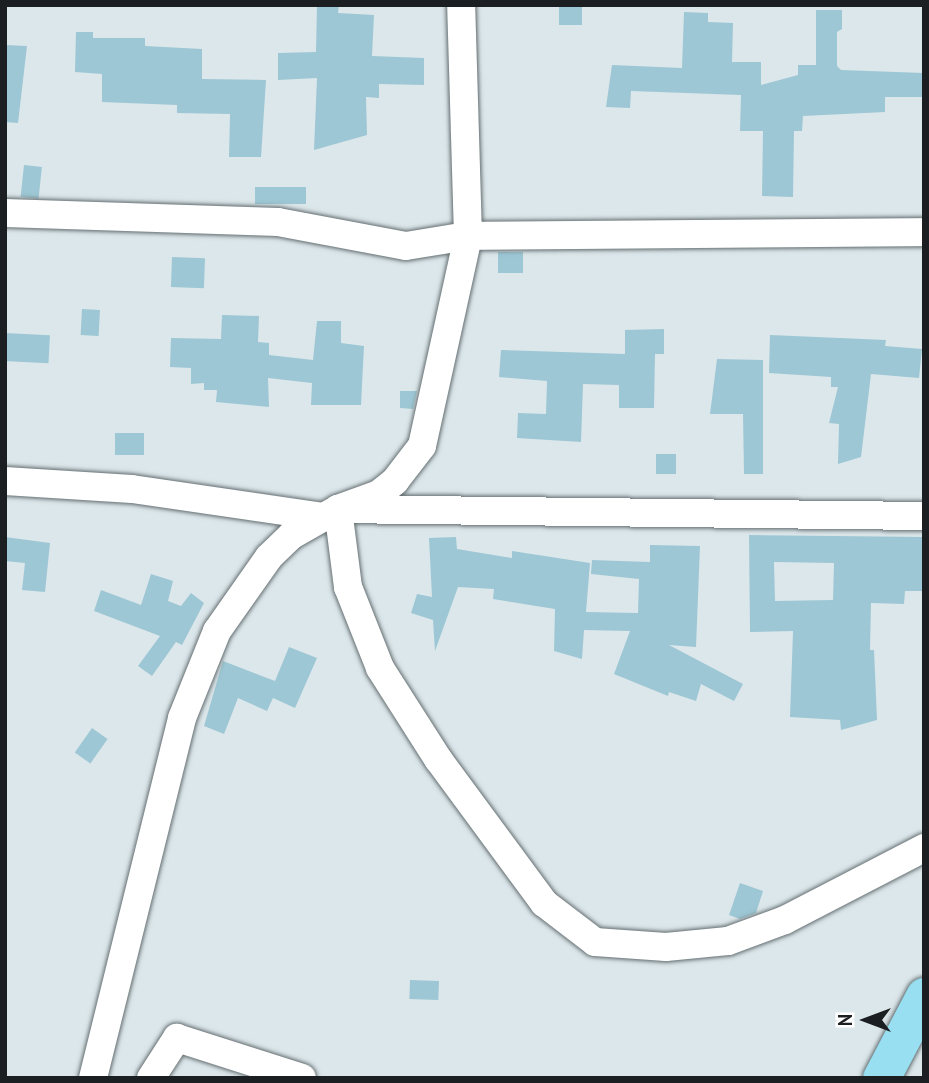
<!DOCTYPE html>
<html>
<head>
<meta charset="utf-8">
<style>
	body { margin:0 }
	#map { position:relative; width:929px; height:1083px; overflow:hidden; background:#dce7eb; font-family:"PT Sans",sans-serif }
	div>[style] { position:absolute }
	.building>* { inset:0; background:#9dc7d4; transform-origin:0 0 }
	.roads { filter:drop-shadow(0 0 2px #656f72) drop-shadow(0 0 2px #656f72) }
	.minor>* { height:28px; margin:-14px; padding:0 14px; transform-origin:14px; border-radius:14px; background:#fff }
	.major>* { height:37px; margin:-18.5px; padding:0 18.5px; transform-origin:18.5px; border-radius:18.5px; background:#98dff2 }
	span { translate:-50% -50%; white-space:nowrap; text-align:center; line-height:1.15; -webkit-text-stroke:5px #fff; paint-order:stroke }
	.frame { position:absolute; inset:0; border:7px solid #1b1f21; pointer-events:none }
	.north { position:absolute; left:831px; top:985px; width:70px; height:70px; -webkit-text-stroke:5px #fff; paint-order:stroke; rotate:270deg; font-size:19px; font-weight:700; line-height:28px; text-align:center; color:#1b1f21 }
	.north::after { content:''; display:block; margin:auto; width:24px; height:32px; background:#1b1f21; clip-path:polygon(50% 0,100% 100%,50% 72%,0 100%) }
</style>
</head>
<body>
<div id="map">
	<div class="building">
		<i style="clip-path:polygon(317px 5px,339px 5px,338px 13px,374px 15px,372px 56px,424px 58px,424px 85px,379px 84px,379px 98px,366px 97px,367px 135px,314px 150px,317px 78px,278px 80px,278px 53px,316px 52px)"></i>
		<i style="left:559px;top:7px;width:23px;height:18px"></i>
		<i style="clip-path:polygon(816px 10px,842px 10px,842px 29px,837px 32px,837px 66px,841px 70px,924px 73px,924px 97px,885px 97px,885px 112px,803px 116px,802px 131px,794px 131px,793px 197px,762px 196px,763px 131px,740px 131px,741px 95px,631px 91px,630px 108px,606px 107px,612px 65px,682px 68px,684px 12px,708px 13px,708px 22px,733px 23px,732px 62px,761px 62px,761px 85px,798px 75px,798px 65px,816px 65px)"></i>
		<i style="clip-path:polygon(76px 32px,93px 32px,93px 38px,145px 38px,145px 46px,202px 49px,202px 79px,266px 80px,261px 157px,229px 157px,230px 114px,177px 113px,177px 105px,102px 102px,102px 74px,75px 72px)"></i>
		<i style="clip-path:polygon(5px 45px,27px 46px,18px 123px,5px 122px)"></i>
		<i style="left:24px;top:165px;width:18px;height:32px;rotate:6deg"></i>
		<i style="left:306px;top:187px;width:17px;height:51px;rotate:90deg"></i>
		<i style="left:498px;top:252px;width:25px;height:21px"></i>
		<i style="left:172px;top:257px;width:33px;height:30px;rotate:2deg"></i>
		<i style="left:82px;top:309px;width:18px;height:26px;rotate:3deg"></i>
		<i style="clip-path:polygon(222px 315px,259px 316px,258px 342px,269px 343px,269px 355px,313px 360px,317px 321px,341px 321px,341px 343px,364px 346px,361px 405px,311px 405px,312px 383px,268px 378px,269px 407px,216px 402px,217px 390px,204px 390px,204px 383px,191px 384px,191px 368px,170px 367px,171px 338px,221px 339px)"></i>
		<i style="clip-path:polygon(664px 329px,664px 354px,655px 354px,654px 408px,619px 408px,619px 385px,583px 384px,581px 442px,517px 438px,518px 413px,546px 414px,547px 381px,499px 377px,501px 350px,625px 354px,625px 330px)"></i>
		<i style="left:5px;top:333px;width:45px;height:28px;rotate:3deg"></i>
		<i style="clip-path:polygon(770px 335px,886px 340px,885px 346px,922px 349px,919px 378px,871px 374px,861px 457px,838px 464px,839px 424px,829px 423px,838px 387px,831px 387px,831px 377px,769px 373px)"></i>
		<i style="clip-path:polygon(717px 359px,763px 360px,763px 474px,744px 474px,743px 414px,710px 414px)"></i>
		<i style="clip-path:polygon(400px 391px,417px 391px,413px 409px,400px 408px)"></i>
		<i style="left:144px;top:433px;width:22px;height:29px;rotate:90deg"></i>
		<i style="left:656px;top:454px;width:20px;height:20px"></i>
		<i style="clip-path:polygon(evenodd,749px 535px,924px 537px,924px 591px,905px 591px,904px 604px,871px 603px,870px 650px,874px 650px,877px 720px,841px 730px,840px 720px,790px 717px,793px 631px,750px 632px,749px 535px,774px 562px,834px 563px,833px 600px,775px 601px,774px 562px)"></i>
		<i style="clip-path:polygon(5px 537px,50px 543px,45px 592px,22px 590px,25px 563px,5px 561px)"></i>
		<i style="clip-path:polygon(456px 537px,457px 549px,512px 558px,512px 551px,590px 563px,586px 612px,638px 613px,639px 579px,591px 574px,592px 560px,650px 562px,650px 545px,700px 546px,696px 647px,669px 645px,743px 684px,734px 701px,701px 684px,696px 701px,669px 692px,668px 696px,614px 674px,630px 631px,584px 630px,582px 659px,554px 651px,555px 609px,493px 599px,494px 589px,458px 587px,435px 651px,433px 620px,411px 613px,417px 594px,432px 597px,429px 538px)"></i>
		<i style="clip-path:polygon(151px 574px,173px 581px,168px 601px,181px 606px,191px 593px,204px 603px,182px 645px,176px 642px,152px 676px,138px 666px,160px 636px,94px 611px,101px 590px,141px 605px)"></i>
		<i style="clip-path:polygon(289px 647px,317px 658px,295px 708px,273px 698px,267px 711px,238px 698px,224px 734px,204px 726px,223px 661px,275px 681px)"></i>
		<i style="left:92px;top:728px;width:19px;height:30px;rotate:35deg"></i>
		<i style="clip-path:polygon(740px 883px,763px 891px,756px 913px,740px 919px,729px 915px)"></i>
		<i style="left:410px;top:980px;width:29px;height:19px;rotate:2deg"></i>
	</div>
	<div class="roads">
		<div class="minor">
			<i style="left:5px;top:213px;width:273px;rotate:1.9deg"></i>
			<i style="left:278px;top:222px;width:130px;rotate:10.6deg"></i>
			<i style="left:406px;top:246px;width:63px;rotate:-9.2deg"></i>
			<i style="left:468px;top:236px;width:456px;rotate:-0.5deg"></i>
			<i style="left:5px;top:481px;width:127px;rotate:3.6deg"></i>
			<i style="left:132px;top:489px;width:194px;rotate:8.3deg"></i>
			<i style="left:924px;top:516px;width:586px;rotate:-179.32deg"></i>
			<i style="left:338px;top:509px;width:79px;rotate:82.7deg"></i>
			<i style="left:348px;top:587px;width:87px;rotate:68.4deg"></i>
			<i style="left:380px;top:668px;width:108px;rotate:57.5deg"></i>
			<i style="left:438px;top:759px;width:179px;rotate:53.6deg"></i>
			<i style="left:544px;top:903px;width:64px;rotate:37.4deg"></i>
			<i style="left:595px;top:942px;width:71px;rotate:4deg"></i>
			<i style="left:666px;top:947px;width:62px;rotate:-5.5deg"></i>
			<i style="left:728px;top:941px;width:61px;rotate:-20.2deg"></i>
			<i style="left:785px;top:920px;width:157px;rotate:-27.4deg"></i>
			<i style="left:93px;top:1078px;width:371px;rotate:-76.1deg"></i>
			<i style="left:182px;top:718px;width:94px;rotate:-68.1deg"></i>
			<i style="left:217px;top:631px;width:90px;rotate:-54.9deg"></i>
			<i style="left:269px;top:557px;width:32px;rotate:-44deg"></i>
			<i style="left:292px;top:535px;width:53px;rotate:-29.5deg"></i>
			<i style="left:338px;top:509px;width:44px;rotate:-20.1deg"></i>
			<i style="left:379px;top:494px;width:21px;rotate:-39deg"></i>
			<i style="left:395px;top:481px;width:44px;rotate:-52.4deg"></i>
			<i style="left:422px;top:446px;width:215px;rotate:-77.6deg"></i>
			<i style="left:468px;top:236px;width:231px;rotate:-91.7deg"></i>
			<i style="left:151px;top:1078px;width:48px;rotate:-57deg"></i>
			<i style="left:177px;top:1038px;width:131px;rotate:17.7deg"></i>
		</div>
		<div class="major">
			<i style="left:881px;top:1078px;width:93px;rotate:-62.3deg"></i>
		</div>
	</div>
	<div class="frame"></div>
	<div class="north">N</div>
</div>
</body>
</html>
